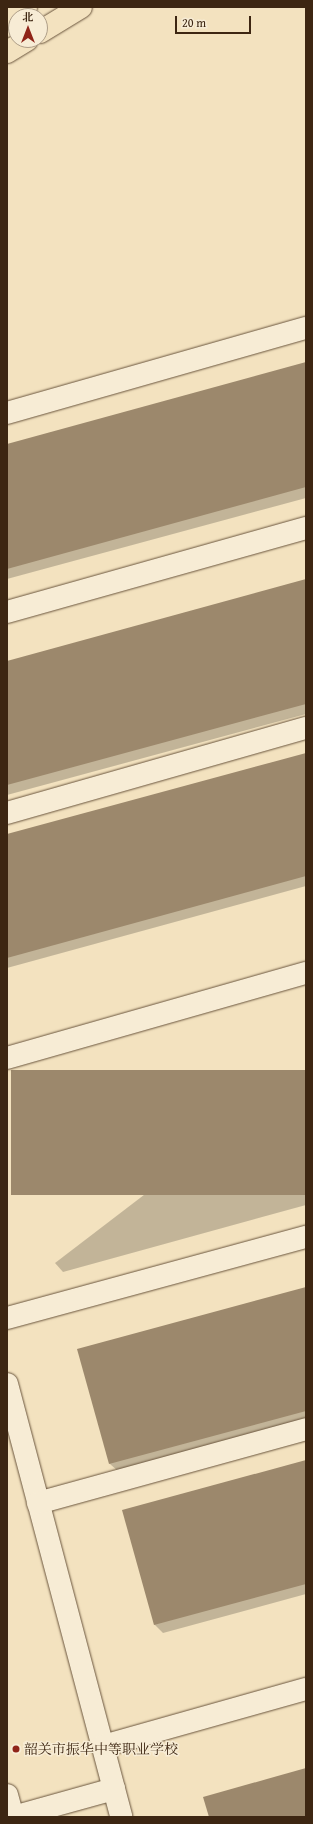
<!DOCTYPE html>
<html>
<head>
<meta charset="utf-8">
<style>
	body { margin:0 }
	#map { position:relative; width:313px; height:1824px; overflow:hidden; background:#f3e2bf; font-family:"Gentium Book Plus","Noto Serif SC",serif }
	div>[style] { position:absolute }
	.shadow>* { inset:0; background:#0003 }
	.building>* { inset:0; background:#9c886c; transform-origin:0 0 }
	.roads { filter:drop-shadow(0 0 1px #6a553d) drop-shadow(0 0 1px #6a553d) }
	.minor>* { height:22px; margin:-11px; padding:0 11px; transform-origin:11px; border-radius:11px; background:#f7ecd5 }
	.major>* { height:22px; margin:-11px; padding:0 11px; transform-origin:11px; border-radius:11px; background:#f3e2bf }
	.dots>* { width:11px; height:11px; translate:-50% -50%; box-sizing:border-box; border:2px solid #f7ecd5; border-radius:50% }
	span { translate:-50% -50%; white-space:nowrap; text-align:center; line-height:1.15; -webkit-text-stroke:3px #f7ecd5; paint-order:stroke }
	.poi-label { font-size:14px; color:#3d2612 }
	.left { translate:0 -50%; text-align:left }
	.frame { position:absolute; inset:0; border:8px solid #3d2612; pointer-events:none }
	.north { position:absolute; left:8px; top:8px; width:40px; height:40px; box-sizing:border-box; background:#f7ecd5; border:1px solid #ad9d87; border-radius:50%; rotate:0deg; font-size:11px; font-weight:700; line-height:16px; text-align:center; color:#3d2612 }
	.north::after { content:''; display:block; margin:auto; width:14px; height:18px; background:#8f2418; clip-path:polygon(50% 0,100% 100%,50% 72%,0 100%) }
	.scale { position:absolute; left:175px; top:16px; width:76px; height:18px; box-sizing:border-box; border:2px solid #3d2612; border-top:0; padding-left:5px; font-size:12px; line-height:14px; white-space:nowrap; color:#3d2612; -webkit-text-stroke:3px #f7ecd5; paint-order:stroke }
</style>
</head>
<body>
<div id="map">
	<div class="shadow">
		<i style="clip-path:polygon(306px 363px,306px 498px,7px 579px,7px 445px)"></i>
		<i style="clip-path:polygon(306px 580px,306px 714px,7px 795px,7px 662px)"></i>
		<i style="clip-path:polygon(306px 754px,306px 886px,7px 968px,7px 835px)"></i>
		<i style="clip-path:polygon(306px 1071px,306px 1205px,63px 1272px,55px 1263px)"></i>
		<i style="clip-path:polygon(306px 1288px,306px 1421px,119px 1472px,110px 1464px,79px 1350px)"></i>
		<i style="clip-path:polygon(306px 1461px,306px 1594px,163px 1633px,155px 1625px,123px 1511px)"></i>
	</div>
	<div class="building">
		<i style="clip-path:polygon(306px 362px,306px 487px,7px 569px,7px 444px)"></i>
		<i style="clip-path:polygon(306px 579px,306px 704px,7px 785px,7px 661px)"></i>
		<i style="clip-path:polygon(306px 753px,306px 876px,7px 958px,7px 834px)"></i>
		<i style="left:306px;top:1070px;width:125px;height:295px;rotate:90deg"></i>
		<i style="clip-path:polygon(306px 1287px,306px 1411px,109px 1464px,77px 1349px)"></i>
		<i style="clip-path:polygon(306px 1460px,306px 1584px,154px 1625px,122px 1510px)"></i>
		<i style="clip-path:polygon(306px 1768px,306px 1817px,209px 1817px,203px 1797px)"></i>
	</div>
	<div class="roads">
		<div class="minor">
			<i style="left:7px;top:413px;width:311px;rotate:-15.9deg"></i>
			<i style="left:7px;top:612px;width:311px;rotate:-15.7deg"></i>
			<i style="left:7px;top:813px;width:311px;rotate:-15.9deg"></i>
			<i style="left:7px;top:1058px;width:311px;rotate:-15.9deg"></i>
			<i style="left:7px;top:1318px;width:310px;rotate:-15.2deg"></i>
			<i style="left:7px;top:1384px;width:448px;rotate:75.2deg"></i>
			<i style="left:38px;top:1503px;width:278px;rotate:-15.4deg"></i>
			<i style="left:103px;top:1746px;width:211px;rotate:-15.7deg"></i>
			<i style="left:7px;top:1795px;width:23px;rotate:75deg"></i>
			<i style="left:13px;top:1817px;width:105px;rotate:-15.5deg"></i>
		</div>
		<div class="major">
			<i style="left:7px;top:18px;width:22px;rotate:-30deg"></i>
			<i style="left:40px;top:32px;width:48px;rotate:-31.4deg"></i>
			<i style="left:7px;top:52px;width:23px;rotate:-31deg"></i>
		</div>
	</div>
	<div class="dots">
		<i style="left:16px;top:1749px;background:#8f2418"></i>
	</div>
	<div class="poi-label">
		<span class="left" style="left:24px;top:1749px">韶关市振华中等职业学校</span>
	</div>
	<div class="frame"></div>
	<div class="north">北</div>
	<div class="scale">20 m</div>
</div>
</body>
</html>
